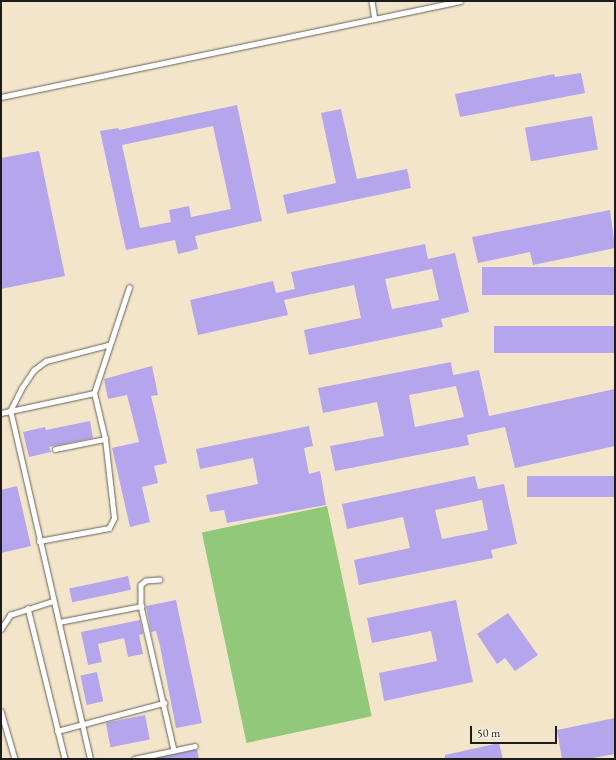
<!DOCTYPE html>
<html>
<head>
<meta charset="utf-8">
<style>
	body { margin:0 }
	#map { position:relative; width:616px; height:760px; overflow:hidden; background:#f3e5c9; font-family:"EB Garamond",serif }
	div>[style] { position:absolute }
	.green>* { inset:0; background:#92c879; transform-origin:0 0 }
	.building>* { inset:0; background:#b5a5ec; transform-origin:0 0 }
	.roads { filter:drop-shadow(0 0 1px #676259) drop-shadow(0 0 1px #676259) }
	.service>* { height:4.5px; margin:-2.25px; padding:0 2.25px; transform-origin:2.25px; border-radius:2.25px; background:#fff }
	span { translate:-50% -50%; white-space:nowrap; text-align:center; line-height:1.15; -webkit-text-stroke:3.5px #fcf5e5; paint-order:stroke }
	.frame { position:absolute; inset:0; border:2px solid #1c1c1c; pointer-events:none }
	.scale { position:absolute; left:470px; top:726px; width:87px; height:18px; box-sizing:border-box; border:2px solid #1c1c1c; border-top:0; padding-left:5px; font-size:12px; line-height:14px; white-space:nowrap; color:#1c1c1c; -webkit-text-stroke:3px #fcf5e5; paint-order:stroke }
</style>
</head>
<body>
<div id="map">
	<div class="green">
		<i style="left:327px;top:506px;width:215px;height:128px;rotate:78deg"></i>
	</div>
	<div class="building">
		<i style="clip-path:polygon(581px 73px,585px 93px,460px 117px,455px 94px,554px 74px,555px 77px)"></i>
		<i style="clip-path:polygon(evenodd,237px 105px,262px 221px,195px 236px,198px 249px,178px 254px,175px 240px,126px 250px,100px 131px,118px 128px,119px 130px,237px 105px,213px 126px,231px 209px,191px 217px,189px 206px,169px 210px,171px 222px,140px 228px,122px 145px,213px 126px)"></i>
		<i style="clip-path:polygon(341px 109px,357px 179px,407px 169px,411px 188px,287px 214px,283px 195px,336px 183px,321px 113px)"></i>
		<i style="left:592px;top:116px;width:34px;height:68px;rotate:80deg"></i>
		<i style="clip-path:polygon(39px 151px,65px 276px,1px 289px,1px 158px)"></i>
		<i style="clip-path:polygon(610px 210px,615px 248px,533px 265px,530px 252px,478px 263px,472px 237px)"></i>
		<i style="clip-path:polygon(evenodd,425px 244px,428px 259px,455px 253px,469px 312px,441px 319px,443px 327px,309px 355px,304px 330px,361px 318px,354px 285px,284px 300px,288px 315px,198px 335px,190px 300px,273px 281px,276px 293px,295px 289px,291px 272px,425px 244px,432px 269px,439px 300px,392px 309px,385px 279px,432px 269px)"></i>
		<i style="left:615px;top:267px;width:28px;height:133px;rotate:90deg"></i>
		<i style="left:615px;top:326px;width:27px;height:121px;rotate:90deg"></i>
		<i style="clip-path:polygon(evenodd,451px 362px,453px 375px,479px 370px,489px 416px,615px 389px,615px 446px,515px 468px,505px 427px,467px 435px,469px 445px,335px 471px,330px 446px,384px 436px,377px 402px,323px 413px,318px 388px,451px 362px,456px 386px,464px 417px,415px 427px,409px 395px,456px 386px)"></i>
		<i style="clip-path:polygon(152px 366px,158px 395px,151px 396px,167px 463px,154px 466px,158px 483px,142px 487px,150px 522px,130px 527px,112px 448px,139px 442px,127px 395px,108px 399px,104px 379px)"></i>
		<i style="clip-path:polygon(90px 421px,93px 438px,49px 447px,51px 452px,29px 457px,23px 432px,45px 427px,46px 430px)"></i>
		<i style="clip-path:polygon(309px 426px,313px 446px,304px 448px,309px 474px,320px 471px,326px 505px,227px 523px,224px 510px,210px 512px,206px 495px,258px 484px,253px 458px,200px 469px,196px 449px)"></i>
		<i style="clip-path:polygon(evenodd,475px 476px,478px 489px,504px 484px,517px 544px,491px 550px,493px 558px,359px 585px,354px 560px,410px 548px,403px 517px,347px 529px,342px 504px,475px 476px,482px 500px,488px 530px,442px 539px,435px 510px,482px 500px)"></i>
		<i style="left:615px;top:476px;width:21px;height:88px;rotate:90deg"></i>
		<i style="clip-path:polygon(17px 486px,31px 546px,1px 553px,1px 490px)"></i>
		<i style="left:128px;top:576px;width:14px;height:60px;rotate:78deg"></i>
		<i style="clip-path:polygon(176px 600px,202px 723px,176px 728px,160px 646px,156px 631px,151px 632px,146px 606px)"></i>
		<i style="clip-path:polygon(456px 600px,473px 682px,384px 701px,379px 673px,437px 661px,431px 631px,372px 643px,367px 618px)"></i>
		<i style="clip-path:polygon(508px 613px,538px 655px,515px 671px,505px 658px,497px 664px,477px 634px)"></i>
		<i style="clip-path:polygon(140px 620px,143px 634px,139px 635px,143px 654px,128px 657px,124px 638px,98px 644px,102px 662px,88px 665px,81px 632px)"></i>
		<i style="left:97px;top:672px;width:30px;height:17px;rotate:78deg"></i>
		<i style="left:145px;top:715px;width:25px;height:40px;rotate:79deg"></i>
		<i style="clip-path:polygon(615px 718px,615px 754px,587px 759px,562px 759px,557px 730px)"></i>
		<i style="clip-path:polygon(499px 743px,503px 759px,445px 759px,445px 755px)"></i>
		<i style="clip-path:polygon(197px 749px,199px 759px,157px 759px,157px 758px)"></i>
	</div>
	<div class="roads">
		<div class="service">
			<i style="left:372px;top:1px;width:18px;rotate:81deg"></i>
			<i style="left:1px;top:97px;width:469px;rotate:-11.8deg"></i>
			<i style="left:1px;top:413px;width:95px;rotate:-12.1deg"></i>
			<i style="left:55px;top:449px;width:51px;rotate:-11.3deg"></i>
			<i style="left:39px;top:541px;width:71px;rotate:-10.5deg"></i>
			<i style="left:109px;top:528px;width:11px;rotate:-63deg"></i>
			<i style="left:114px;top:518px;width:80px;rotate:-96.5deg"></i>
			<i style="left:105px;top:439px;width:47px;rotate:-103.4deg"></i>
			<i style="left:94px;top:393px;width:111px;rotate:-71.6deg"></i>
			<i style="left:160px;top:580px;width:14px;rotate:176deg"></i>
			<i style="left:146px;top:581px;width:6px;rotate:141deg"></i>
			<i style="left:141px;top:585px;width:21px;rotate:90deg"></i>
			<i style="left:141px;top:606px;width:148px;rotate:77.1deg"></i>
			<i style="left:28px;top:608px;width:155px;rotate:76.2deg"></i>
			<i style="left:59px;top:622px;width:84px;rotate:-11deg"></i>
			<i style="left:1px;top:629px;width:17px;rotate:-57deg"></i>
			<i style="left:10px;top:615px;width:45px;rotate:-18deg"></i>
			<i style="left:1px;top:711px;width:50px;rotate:73.7deg"></i>
			<i style="left:57px;top:731px;width:111px;rotate:-14.7deg"></i>
			<i style="left:90px;top:759px;width:357px;rotate:-102.9deg"></i>
			<i style="left:10px;top:411px;width:25px;rotate:-63deg"></i>
			<i style="left:21px;top:389px;width:23px;rotate:-56deg"></i>
			<i style="left:34px;top:370px;width:15px;rotate:-37deg"></i>
			<i style="left:46px;top:361px;width:64px;rotate:-14.5deg"></i>
			<i style="left:134px;top:759px;width:62px;rotate:-12deg"></i>
		</div>
	</div>
	<div class="frame"></div>
	<div class="scale">50 m</div>
</div>
</body>
</html>
